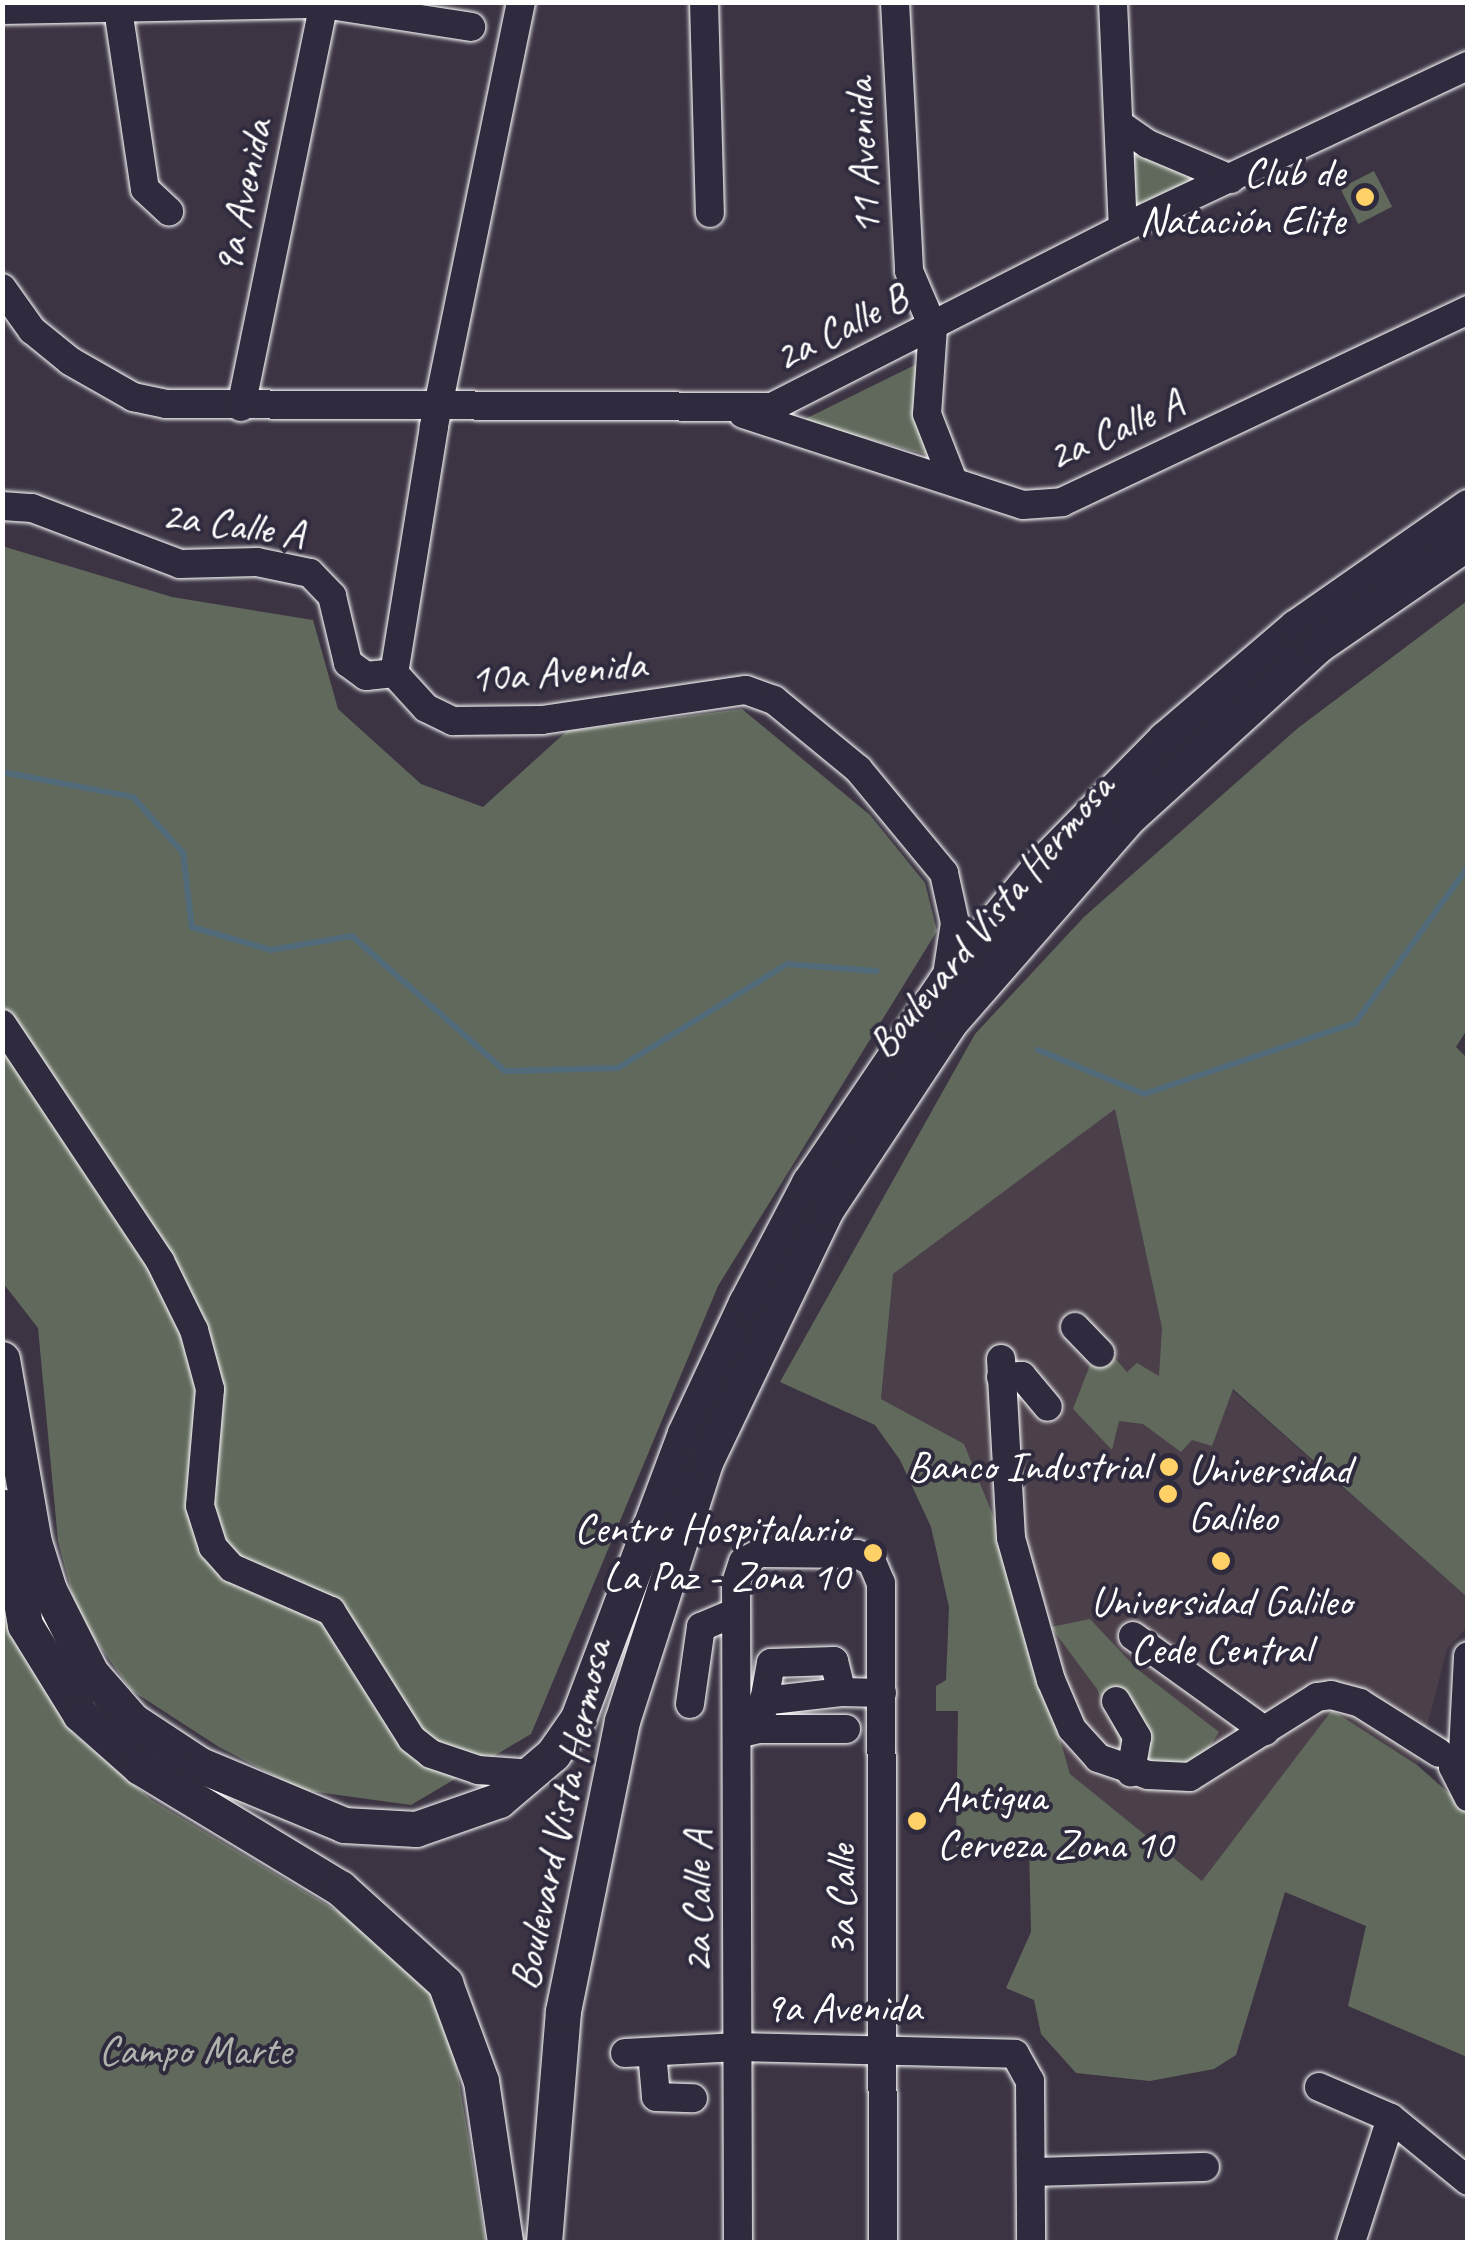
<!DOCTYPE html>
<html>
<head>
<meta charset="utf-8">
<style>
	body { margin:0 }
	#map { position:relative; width:1470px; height:2245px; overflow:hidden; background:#3c3443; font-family:Caveat,sans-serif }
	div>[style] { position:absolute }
	.built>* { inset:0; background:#4b404a }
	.green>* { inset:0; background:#61695c; transform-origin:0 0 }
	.stream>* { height:6px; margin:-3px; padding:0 3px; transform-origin:3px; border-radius:3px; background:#506a79 }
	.roads { filter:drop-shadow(0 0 2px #fff) drop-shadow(0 0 2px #fff) }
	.minor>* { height:28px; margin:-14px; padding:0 14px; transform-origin:14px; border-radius:14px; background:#2f2a3d }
	.major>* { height:35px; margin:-17.5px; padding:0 17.5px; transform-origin:17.5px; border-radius:17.5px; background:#2f2a3d }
	.dots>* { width:28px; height:28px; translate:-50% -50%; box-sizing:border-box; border:5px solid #2f2a3d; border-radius:50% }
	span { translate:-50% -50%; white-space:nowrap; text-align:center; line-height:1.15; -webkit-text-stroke:8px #2f2a3d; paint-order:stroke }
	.street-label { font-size:42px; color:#fff }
	.poi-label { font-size:42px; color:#fff }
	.right { translate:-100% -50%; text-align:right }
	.left { translate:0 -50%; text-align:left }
	.park-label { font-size:42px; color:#b0b4ae }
	.frame { position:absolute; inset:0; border:5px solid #fff; pointer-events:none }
</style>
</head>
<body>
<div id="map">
	<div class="built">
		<i style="clip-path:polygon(1115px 1108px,1162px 1328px,1467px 1597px,1467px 1627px,1447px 1649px,1417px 1765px,1332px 1710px,1203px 1882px,1070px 1774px,1005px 1545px,881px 1400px,893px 1274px)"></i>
	</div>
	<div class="green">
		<i style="clip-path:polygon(1130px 146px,1197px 178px,1135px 206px)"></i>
		<i style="left:1374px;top:171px;width:40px;height:38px;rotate:63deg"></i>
		<i style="clip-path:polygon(921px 362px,928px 455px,801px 421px)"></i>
		<i style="clip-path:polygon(2px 546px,172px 597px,313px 620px,338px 709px,421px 784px,483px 807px,567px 731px,742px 709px,870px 815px,925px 883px,937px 931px,718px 1286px,531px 1734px,411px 1805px,302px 1790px,219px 1747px,131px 1690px,78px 1616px,58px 1541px,38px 1328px,3px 1283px)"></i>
		<i style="clip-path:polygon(1467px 601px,1468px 1028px,1456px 1047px,1468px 1059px,1467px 1597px,1233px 1389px,1212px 1446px,1192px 1440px,1181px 1452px,1143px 1424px,1119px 1421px,1112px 1450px,1073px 1409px,1093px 1357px,1106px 1348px,1127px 1372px,1137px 1363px,1159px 1376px,1162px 1328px,1115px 1109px,893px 1274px,881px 1399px,964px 1444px,1005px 1545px,1070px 1774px,1202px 1881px,1332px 1710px,1417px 1765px,1468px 1810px,1467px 2057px,1348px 2006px,1366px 1926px,1285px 1892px,1236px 2055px,1214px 2069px,1150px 2081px,1076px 2073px,1041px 2034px,1034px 2000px,1006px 1988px,1031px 1932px,1029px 1845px,956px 1847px,958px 1711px,936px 1711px,936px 1686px,946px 1680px,949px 1607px,931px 1527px,900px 1460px,875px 1425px,780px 1382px,975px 1034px,1084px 917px,1298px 728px)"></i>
		<i style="clip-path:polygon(2px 1567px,26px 1660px,73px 1733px,152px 1800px,386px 1940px,427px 1984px,453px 2045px,486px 2242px,3px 2242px)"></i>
		<i style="clip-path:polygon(1090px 1619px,1137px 1669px,1219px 1732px,1194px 1772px,1174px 1775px,1122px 1748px,1097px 1689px,1051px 1627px)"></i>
	</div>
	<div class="stream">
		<i style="left:2px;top:772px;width:133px;rotate:10.8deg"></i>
		<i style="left:133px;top:797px;width:75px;rotate:48.2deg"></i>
		<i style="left:183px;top:853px;width:75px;rotate:83.1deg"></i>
		<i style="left:192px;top:927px;width:82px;rotate:16.2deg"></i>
		<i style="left:271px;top:950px;width:82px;rotate:-9.8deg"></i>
		<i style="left:352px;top:936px;width:204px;rotate:41.4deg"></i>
		<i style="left:505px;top:1071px;width:113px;rotate:-1.5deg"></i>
		<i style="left:618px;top:1068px;width:198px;rotate:-31.6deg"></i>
		<i style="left:787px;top:964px;width:90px;rotate:4.4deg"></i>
		<i style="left:1038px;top:1050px;width:115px;rotate:22.5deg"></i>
		<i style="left:1144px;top:1094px;width:223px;rotate:-18.6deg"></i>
		<i style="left:1355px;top:1023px;width:193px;rotate:-54.1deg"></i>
	</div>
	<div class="roads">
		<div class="minor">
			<i style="left:521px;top:2px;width:434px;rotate:101.6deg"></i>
			<i style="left:434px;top:427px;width:249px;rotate:99.2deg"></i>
			<i style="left:394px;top:673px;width:47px;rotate:47.6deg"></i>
			<i style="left:426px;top:708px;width:30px;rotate:26deg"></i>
			<i style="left:453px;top:721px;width:89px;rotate:-0.6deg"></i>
			<i style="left:542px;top:720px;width:206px;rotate:-8.4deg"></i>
			<i style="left:746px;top:690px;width:30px;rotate:20deg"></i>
			<i style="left:774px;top:700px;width:109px;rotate:39.4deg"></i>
			<i style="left:858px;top:769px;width:135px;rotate:50.4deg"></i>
			<i style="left:944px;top:873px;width:51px;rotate:77.6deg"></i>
			<i style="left:955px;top:923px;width:59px;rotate:98.8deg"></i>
			<i style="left:704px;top:2px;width:211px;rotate:88.4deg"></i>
			<i style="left:895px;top:2px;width:269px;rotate:87deg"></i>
			<i style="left:909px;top:271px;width:61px;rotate:66.8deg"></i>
			<i style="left:933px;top:327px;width:87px;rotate:93.9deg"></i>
			<i style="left:927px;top:414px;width:69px;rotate:68.7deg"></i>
			<i style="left:1113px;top:2px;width:226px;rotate:87.5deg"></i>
			<i style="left:118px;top:9px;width:182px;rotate:81.5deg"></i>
			<i style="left:145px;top:189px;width:33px;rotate:43deg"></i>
			<i style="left:2px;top:10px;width:321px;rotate:-1.1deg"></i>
			<i style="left:323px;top:4px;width:150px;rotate:8.8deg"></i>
			<i style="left:1119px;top:124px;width:35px;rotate:35deg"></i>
			<i style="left:1148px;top:144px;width:90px;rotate:22.9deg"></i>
			<i style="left:2px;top:288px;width:52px;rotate:54.5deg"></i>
			<i style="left:32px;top:330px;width:49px;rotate:39.2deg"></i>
			<i style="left:70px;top:361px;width:73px;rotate:29.7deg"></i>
			<i style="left:133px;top:397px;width:34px;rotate:12deg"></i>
			<i style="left:166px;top:404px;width:606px;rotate:0.28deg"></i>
			<i style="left:772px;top:407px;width:394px;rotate:-27deg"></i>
			<i style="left:1123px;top:228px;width:381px;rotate:-25.2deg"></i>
			<i style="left:241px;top:407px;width:413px;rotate:-78.4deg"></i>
			<i style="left:743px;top:414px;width:294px;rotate:18deg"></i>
			<i style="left:1023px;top:505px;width:39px;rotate:-4deg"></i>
			<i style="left:1062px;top:502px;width:449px;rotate:-25.3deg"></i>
			<i style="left:2px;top:506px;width:30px;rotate:4deg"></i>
			<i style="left:32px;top:508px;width:158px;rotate:20.7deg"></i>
			<i style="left:180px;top:564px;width:77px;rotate:-1.5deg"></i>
			<i style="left:257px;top:562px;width:54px;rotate:11.7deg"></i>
			<i style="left:310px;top:573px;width:32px;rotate:46deg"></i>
			<i style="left:332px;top:596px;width:69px;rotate:76.6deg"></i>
			<i style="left:348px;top:663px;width:22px;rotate:36deg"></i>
			<i style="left:366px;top:676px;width:28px;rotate:-6deg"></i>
			<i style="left:2px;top:1024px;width:285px;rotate:56.3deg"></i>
			<i style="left:160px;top:1261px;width:77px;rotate:63.8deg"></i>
			<i style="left:194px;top:1330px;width:61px;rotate:74.8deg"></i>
			<i style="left:210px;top:1389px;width:117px;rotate:94.9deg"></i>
			<i style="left:200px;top:1506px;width:43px;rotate:72.4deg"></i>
			<i style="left:213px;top:1547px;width:28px;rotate:48deg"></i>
			<i style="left:232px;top:1568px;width:108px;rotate:23.5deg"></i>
			<i style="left:331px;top:1611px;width:151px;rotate:57.7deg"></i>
			<i style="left:412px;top:1739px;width:24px;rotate:38deg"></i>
			<i style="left:431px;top:1754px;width:50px;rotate:18.8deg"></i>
			<i style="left:478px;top:1770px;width:56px;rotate:4.1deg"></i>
			<i style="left:1075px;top:1327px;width:36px;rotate:46deg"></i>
			<i style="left:1001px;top:1359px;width:179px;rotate:86.8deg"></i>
			<i style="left:1011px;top:1538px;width:148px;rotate:74.3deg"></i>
			<i style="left:1051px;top:1680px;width:53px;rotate:66.8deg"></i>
			<i style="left:1072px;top:1729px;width:39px;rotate:48deg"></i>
			<i style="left:1098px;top:1758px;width:53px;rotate:18.8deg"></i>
			<i style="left:1148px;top:1775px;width:42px;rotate:2.7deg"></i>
			<i style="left:1190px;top:1777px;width:150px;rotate:-32.2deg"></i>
			<i style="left:1317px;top:1697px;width:14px;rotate:-8deg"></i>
			<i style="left:1331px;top:1695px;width:30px;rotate:15deg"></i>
			<i style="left:1360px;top:1703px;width:93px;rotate:32.3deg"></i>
			<i style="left:1001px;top:1377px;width:21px;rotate:-3deg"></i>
			<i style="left:1022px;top:1376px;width:40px;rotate:50deg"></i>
			<i style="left:1133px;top:1636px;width:163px;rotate:35.7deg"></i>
			<i style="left:763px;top:1701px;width:80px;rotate:-6.5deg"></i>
			<i style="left:1116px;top:1701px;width:42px;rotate:59.7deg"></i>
			<i style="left:1137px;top:1737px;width:36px;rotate:100deg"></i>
			<i style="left:690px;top:1704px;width:78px;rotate:-81.9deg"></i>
			<i style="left:701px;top:1627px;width:38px;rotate:-23deg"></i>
			<i style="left:759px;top:1729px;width:87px"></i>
			<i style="left:737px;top:1734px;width:23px;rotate:-13deg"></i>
			<i style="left:759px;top:1729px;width:67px;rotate:-79.7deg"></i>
			<i style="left:771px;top:1663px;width:63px;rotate:-1.8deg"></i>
			<i style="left:834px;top:1661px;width:32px;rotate:76deg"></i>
			<i style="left:842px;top:1692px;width:40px;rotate:1.4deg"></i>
			<i style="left:1463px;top:1752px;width:96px;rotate:-87deg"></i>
			<i style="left:1468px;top:1752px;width:21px;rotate:135deg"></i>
			<i style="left:1453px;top:1767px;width:34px;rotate:63deg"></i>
			<i style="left:652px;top:2052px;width:45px;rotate:84.9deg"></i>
			<i style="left:656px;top:2097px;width:37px;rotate:2deg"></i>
			<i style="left:625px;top:2053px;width:113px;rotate:-3deg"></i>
			<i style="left:738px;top:2047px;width:277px;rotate:1.4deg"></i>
			<i style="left:1015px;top:2054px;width:31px;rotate:61deg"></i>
			<i style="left:1030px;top:2081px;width:161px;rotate:89.6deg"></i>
			<i style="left:1319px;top:2087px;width:78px;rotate:23.3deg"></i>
			<i style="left:1391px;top:2118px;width:99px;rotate:39.3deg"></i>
			<i style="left:1032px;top:2172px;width:173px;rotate:-1.7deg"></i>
			<i style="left:738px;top:2242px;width:659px;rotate:-90.17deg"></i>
			<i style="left:736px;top:1583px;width:22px;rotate:-72deg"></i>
			<i style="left:743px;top:1562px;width:19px;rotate:-28deg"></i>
			<i style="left:760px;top:1553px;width:97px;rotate:0.6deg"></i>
			<i style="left:857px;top:1554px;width:17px;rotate:28deg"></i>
			<i style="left:872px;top:1562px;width:23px;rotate:67deg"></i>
			<i style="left:881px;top:1583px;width:659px;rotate:89.83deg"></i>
			<i style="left:1351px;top:2242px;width:130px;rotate:-72.1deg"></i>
		</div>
		<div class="major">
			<i style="left:2px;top:1359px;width:186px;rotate:80.1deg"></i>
			<i style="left:34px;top:1542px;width:50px;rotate:72.6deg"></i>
			<i style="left:49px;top:1590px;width:93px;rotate:63.2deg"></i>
			<i style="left:91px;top:1673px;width:64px;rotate:48.8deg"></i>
			<i style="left:133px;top:1721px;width:80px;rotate:33.3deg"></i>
			<i style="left:200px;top:1765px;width:156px;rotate:22.6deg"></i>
			<i style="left:344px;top:1825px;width:72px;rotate:3.2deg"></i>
			<i style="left:416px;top:1829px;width:88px;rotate:-19.3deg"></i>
			<i style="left:499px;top:1800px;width:71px;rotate:-40.4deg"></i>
			<i style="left:553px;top:1754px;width:44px;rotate:-55.2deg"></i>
			<i style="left:578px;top:1718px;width:304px;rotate:-69.4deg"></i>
			<i style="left:685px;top:1433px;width:144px;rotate:-64.9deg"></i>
			<i style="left:746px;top:1303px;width:136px;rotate:-62.3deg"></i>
			<i style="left:809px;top:1183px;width:244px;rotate:-55.9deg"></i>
			<i style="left:946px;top:981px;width:153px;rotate:-50.6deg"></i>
			<i style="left:1043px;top:863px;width:174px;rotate:-45.5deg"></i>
			<i style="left:1165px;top:739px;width:172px;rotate:-40.5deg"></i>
			<i style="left:1296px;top:627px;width:210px;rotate:-34.9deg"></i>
			<i style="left:5px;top:1507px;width:120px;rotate:80.4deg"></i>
			<i style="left:25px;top:1625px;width:105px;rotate:58.3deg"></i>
			<i style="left:80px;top:1714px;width:80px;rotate:41.5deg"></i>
			<i style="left:140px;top:1767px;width:234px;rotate:31.2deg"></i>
			<i style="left:340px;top:1888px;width:142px;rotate:42.1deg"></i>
			<i style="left:445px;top:1983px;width:104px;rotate:69.8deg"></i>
			<i style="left:481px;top:2081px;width:163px;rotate:81.5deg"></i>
			<i style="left:544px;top:2242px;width:232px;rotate:-85.3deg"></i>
			<i style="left:563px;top:2011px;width:296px;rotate:-78.5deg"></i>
			<i style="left:622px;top:1721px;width:274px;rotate:-72.2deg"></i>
			<i style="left:706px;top:1460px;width:280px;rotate:-64.4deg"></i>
			<i style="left:827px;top:1208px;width:223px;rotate:-56.5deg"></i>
			<i style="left:950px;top:1022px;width:274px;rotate:-48.9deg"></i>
			<i style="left:1130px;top:816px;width:254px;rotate:-42.3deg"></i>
			<i style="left:1318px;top:645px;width:182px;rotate:-34.5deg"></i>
		</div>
	</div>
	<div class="dots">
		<i style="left:1365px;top:197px;background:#ffd166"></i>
		<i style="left:1169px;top:1467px;background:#ffd166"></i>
		<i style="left:1168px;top:1494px;background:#ffd166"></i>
		<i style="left:873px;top:1553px;background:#ffd166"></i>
		<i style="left:1221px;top:1561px;background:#ffd166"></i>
		<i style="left:917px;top:1821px;background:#ffd166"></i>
	</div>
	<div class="street-label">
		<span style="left:863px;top:157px;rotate:-93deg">11 Avenida</span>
		<span style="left:243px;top:197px;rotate:-78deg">9a Avenida</span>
		<span style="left:841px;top:328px;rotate:-27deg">2a Calle B</span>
		<span style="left:1115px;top:430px;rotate:-24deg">2a Calle A</span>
		<span style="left:233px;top:525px;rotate:8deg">2a Calle A</span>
		<span style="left:558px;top:672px;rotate:-5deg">10a Avenida</span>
		<span style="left:991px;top:916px;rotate:-50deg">Boulevard Vista Hermosa</span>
		<span style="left:561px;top:1815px;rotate:-78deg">Boulevard Vista Hermosa</span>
		<span style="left:842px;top:1901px;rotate:-90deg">3a Calle</span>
		<span style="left:698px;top:1902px;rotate:-90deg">2a Calle A</span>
		<span style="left:843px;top:2008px">9a Avenida</span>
	</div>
	<div class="poi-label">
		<span class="right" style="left:1345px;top:197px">Club de<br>Natación Elite</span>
		<span class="right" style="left:1149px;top:1467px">Banco Industrial</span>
		<span class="left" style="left:1188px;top:1494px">Universidad<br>Galileo</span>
		<span class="right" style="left:850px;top:1553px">Centro Hospitalario<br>La Paz - Zona 10</span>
		<span style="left:1221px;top:1626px">Universidad Galileo<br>Cede Central</span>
		<span class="left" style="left:937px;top:1821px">Antigua<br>Cerveza Zona 10</span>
	</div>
	<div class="park-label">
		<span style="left:195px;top:2051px">Campo Marte</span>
	</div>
	<div class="frame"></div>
</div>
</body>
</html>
